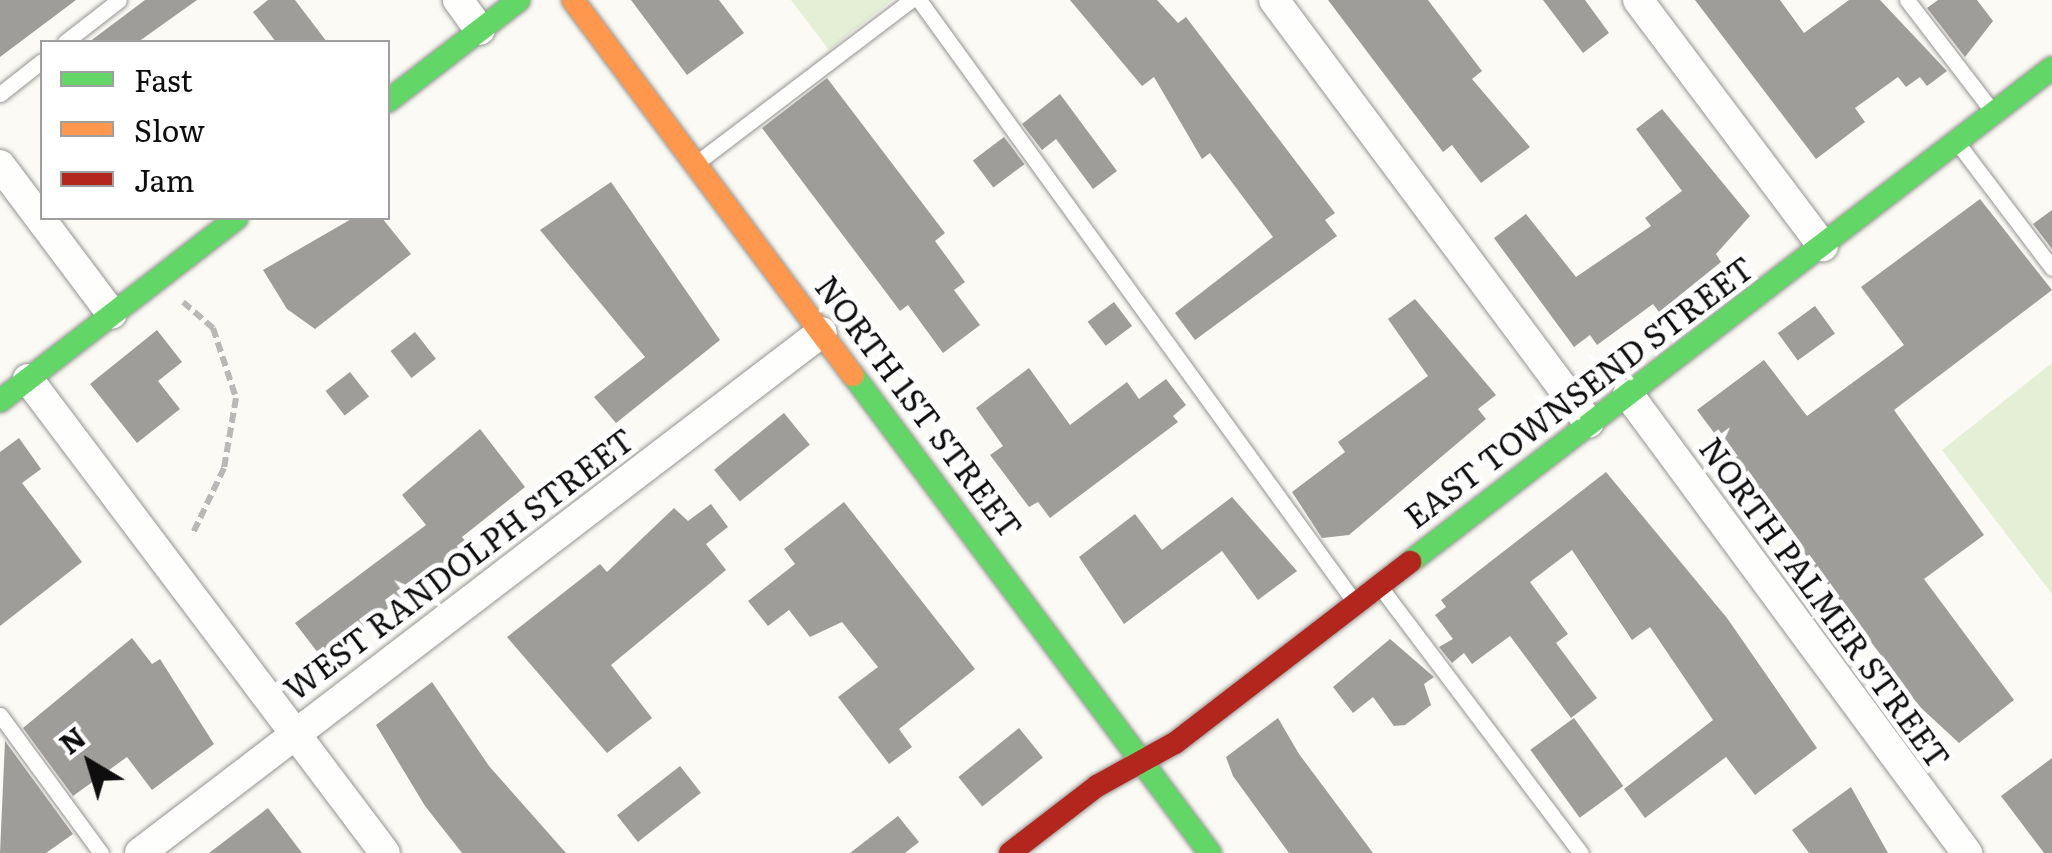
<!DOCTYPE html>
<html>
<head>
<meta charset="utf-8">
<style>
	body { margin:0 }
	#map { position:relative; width:2052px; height:853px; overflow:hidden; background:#fbfaf4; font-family:Literata,serif }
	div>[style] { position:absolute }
	.green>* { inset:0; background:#e4efd6 }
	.building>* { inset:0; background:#9f9d99; transform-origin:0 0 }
	.path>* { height:6px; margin-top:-3px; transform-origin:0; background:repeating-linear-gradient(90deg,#b8b8b7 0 10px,transparent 0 15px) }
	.roads { filter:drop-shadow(0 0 2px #959492) drop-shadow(0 0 2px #959492) }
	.lane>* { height:15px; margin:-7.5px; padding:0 7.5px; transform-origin:7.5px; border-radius:7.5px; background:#fefefd }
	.street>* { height:30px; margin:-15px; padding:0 15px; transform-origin:15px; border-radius:15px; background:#fefefd }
	.fast>* { height:22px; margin:-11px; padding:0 11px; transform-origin:11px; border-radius:11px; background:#63d668 }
	.slow>* { height:22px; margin:-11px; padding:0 11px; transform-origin:11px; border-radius:11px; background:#ff974d }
	.jam>* { height:22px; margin:-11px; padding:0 11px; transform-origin:11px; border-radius:11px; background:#b3261e }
	span { translate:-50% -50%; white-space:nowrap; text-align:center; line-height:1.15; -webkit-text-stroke:10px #fff; paint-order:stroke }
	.street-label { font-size:32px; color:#0e0e0e }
	.legend { position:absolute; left:40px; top:40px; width:350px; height:180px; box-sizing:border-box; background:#fff; border:2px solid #9f9f9f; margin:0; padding:12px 18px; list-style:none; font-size:30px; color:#0e0e0e }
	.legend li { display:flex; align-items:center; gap:20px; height:50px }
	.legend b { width:50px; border:2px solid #9f9f9f }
	.north { position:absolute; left:40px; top:713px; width:100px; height:100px; -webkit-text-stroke:8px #fff; paint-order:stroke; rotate:322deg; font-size:28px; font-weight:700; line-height:40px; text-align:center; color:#0e0e0e }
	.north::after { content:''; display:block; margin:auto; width:35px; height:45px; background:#0e0e0e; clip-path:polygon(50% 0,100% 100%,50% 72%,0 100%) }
</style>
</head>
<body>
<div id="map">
	<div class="green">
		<i style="clip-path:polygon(791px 0,892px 0,829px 50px)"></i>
		<i style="clip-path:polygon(2052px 363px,2052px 594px,1942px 450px)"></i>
	</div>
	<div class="building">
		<i style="clip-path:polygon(0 0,76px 0,0 57px)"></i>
		<i style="clip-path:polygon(145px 0,197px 0,138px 42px,89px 42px)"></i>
		<i style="clip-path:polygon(268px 0,295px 0,327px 42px,276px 42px,253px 12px)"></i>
		<i style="clip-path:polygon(631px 0,719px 0,744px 33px,687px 75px)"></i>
		<i style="clip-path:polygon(1070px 0,1157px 0,1178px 23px,1186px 17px,1335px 213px,1325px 220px,1337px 236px,1195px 340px,1175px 313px,1273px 237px,1210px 153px,1202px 159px,1154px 77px,1142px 86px)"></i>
		<i style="clip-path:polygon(1328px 0,1428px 0,1482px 71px,1472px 79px,1530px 147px,1481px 183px,1452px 145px,1443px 152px)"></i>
		<i style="clip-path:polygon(1543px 0,1585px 0,1609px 33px,1583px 53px)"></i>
		<i style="clip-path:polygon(1695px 0,1780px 0,1804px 33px,1849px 0,1880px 0,1947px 71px,1927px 86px,1920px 77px,1906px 87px,1898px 77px,1855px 108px,1865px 122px,1816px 159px)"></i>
		<i style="clip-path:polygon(1938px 0,1977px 0,1993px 21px,1965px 57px,1927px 8px)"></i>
		<i style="clip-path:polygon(827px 78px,945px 233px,935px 241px,965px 282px,954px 290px,980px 325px,943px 353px,908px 305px,900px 311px,762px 128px)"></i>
		<i style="clip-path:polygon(1060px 94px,1117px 171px,1093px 189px,1056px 139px,1042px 150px,1022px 124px)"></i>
		<i style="clip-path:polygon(1662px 109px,1750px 216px,1716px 254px,1721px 262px,1659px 312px,1653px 304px,1597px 345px,1590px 335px,1574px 347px,1494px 238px,1526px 214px,1576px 277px,1651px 226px,1645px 218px,1682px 191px,1636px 129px)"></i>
		<i style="left:1004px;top:137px;width:34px;height:39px;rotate:53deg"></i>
		<i style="clip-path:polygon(611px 182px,720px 340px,616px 423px,594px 397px,645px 357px,540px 230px)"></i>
		<i style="clip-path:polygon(1980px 199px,2052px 290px,1894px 410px,1984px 535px,1924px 579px,2014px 700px,1959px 743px,1919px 706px,1697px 410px,1764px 360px,1807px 416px,1904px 345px,1861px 287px)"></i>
		<i style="clip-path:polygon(2052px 210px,2052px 249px,2033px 224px)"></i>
		<i style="clip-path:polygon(353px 218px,382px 218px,411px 254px,315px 329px,287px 309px,263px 270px)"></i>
		<i style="clip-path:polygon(1415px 299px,1496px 395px,1478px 409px,1486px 419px,1349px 535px,1322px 538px,1292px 492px,1345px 452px,1338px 442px,1428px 376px,1388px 319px)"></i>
		<i style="left:1114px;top:302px;width:30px;height:33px;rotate:53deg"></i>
		<i style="left:1815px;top:306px;width:34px;height:46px;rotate:54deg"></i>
		<i style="clip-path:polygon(157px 330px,182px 362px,158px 381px,180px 409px,137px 443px,90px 384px)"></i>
		<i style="left:415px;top:332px;width:34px;height:31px;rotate:52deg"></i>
		<i style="clip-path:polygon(1029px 368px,1070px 425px,1127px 382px,1139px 399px,1166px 379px,1186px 405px,1173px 416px,1178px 422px,1050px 518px,1038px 502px,1029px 507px,990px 455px,1003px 446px,976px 408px)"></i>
		<i style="left:350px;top:372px;width:31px;height:31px;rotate:52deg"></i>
		<i style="left:784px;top:413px;width:41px;height:90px;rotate:51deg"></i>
		<i style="clip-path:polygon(480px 429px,525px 487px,462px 537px,467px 543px,451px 561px,322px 658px,295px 623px,426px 525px,402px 495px)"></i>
		<i style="clip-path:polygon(19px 438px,41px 469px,22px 483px,82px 562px,0 626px,0 452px)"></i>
		<i style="clip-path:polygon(1606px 472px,1727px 618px,1817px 748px,1755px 795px,1726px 757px,1645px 818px,1624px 789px,1713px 720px,1650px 627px,1632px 640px,1572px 550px,1530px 582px,1568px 634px,1556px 643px,1597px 698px,1571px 718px,1510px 636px,1472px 664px,1464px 653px,1452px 663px,1439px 647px,1453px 639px,1435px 615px,1446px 607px,1441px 600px)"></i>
		<i style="clip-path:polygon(1232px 497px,1297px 571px,1258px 600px,1222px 551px,1124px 624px,1079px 557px,1135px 514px,1162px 550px)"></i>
		<i style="clip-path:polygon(844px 502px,975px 669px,899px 729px,912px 747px,889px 764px,838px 697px,878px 667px,842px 622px,810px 637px,789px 610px,768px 626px,748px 601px,795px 564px,784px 549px)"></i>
		<i style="clip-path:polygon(711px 504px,728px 527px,706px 544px,726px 570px,611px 665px,652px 718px,607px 753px,507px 637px,600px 564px,607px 572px,674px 508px,688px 521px)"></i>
		<i style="clip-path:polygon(132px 638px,152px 664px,160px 659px,214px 744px,152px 790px,127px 757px,73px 796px,23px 728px)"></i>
		<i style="clip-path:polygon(1390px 639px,1434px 677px,1424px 684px,1431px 705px,1405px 725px,1394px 726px,1373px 697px,1353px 713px,1333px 687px)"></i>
		<i style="clip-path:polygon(432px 682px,489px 766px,566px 853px,462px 853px,425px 806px,376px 725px)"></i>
		<i style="clip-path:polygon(1278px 718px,1299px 754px,1373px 853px,1289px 853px,1233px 776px,1226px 757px)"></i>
		<i style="left:1574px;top:718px;width:84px;height:54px;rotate:54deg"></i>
		<i style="left:1019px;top:728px;width:38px;height:78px;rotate:51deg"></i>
		<i style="clip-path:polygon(5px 741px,73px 834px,46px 853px,0 853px)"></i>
		<i style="clip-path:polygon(2052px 758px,2052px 853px,2044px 853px,2001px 796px)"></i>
		<i style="left:680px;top:766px;width:34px;height:80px;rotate:52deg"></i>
		<i style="clip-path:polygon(1851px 787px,1888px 853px,1809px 853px,1792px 830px)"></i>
		<i style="clip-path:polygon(268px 808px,302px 853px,209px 853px)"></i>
		<i style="clip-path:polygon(898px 816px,919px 842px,905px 853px,850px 853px)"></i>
	</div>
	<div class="path">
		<i style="left:183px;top:302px;width:40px;rotate:41deg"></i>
		<i style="left:213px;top:328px;width:74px;rotate:71.8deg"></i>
		<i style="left:236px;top:398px;width:71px;rotate:99.7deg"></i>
		<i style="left:224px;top:468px;width:72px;rotate:115.5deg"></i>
	</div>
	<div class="roads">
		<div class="lane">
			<i style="left:919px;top:0;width:741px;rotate:54.12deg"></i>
			<i style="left:1907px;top:0;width:136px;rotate:52.5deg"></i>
			<i style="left:65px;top:42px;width:68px;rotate:-37.9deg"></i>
			<i style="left:0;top:94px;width:53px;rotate:-38.2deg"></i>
			<i style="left:1959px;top:145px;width:154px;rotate:52.9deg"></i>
			<i style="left:699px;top:161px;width:266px;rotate:-37.2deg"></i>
			<i style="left:1381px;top:588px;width:332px;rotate:53deg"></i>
			<i style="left:0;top:715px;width:171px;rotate:53.8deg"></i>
		</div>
		<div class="street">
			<i style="left:458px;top:0;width:37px;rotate:54deg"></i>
			<i style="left:1274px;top:0;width:527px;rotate:53.33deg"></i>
			<i style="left:1638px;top:0;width:308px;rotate:53.1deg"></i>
			<i style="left:0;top:165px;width:186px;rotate:53.1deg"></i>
			<i style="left:28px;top:379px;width:593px;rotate:53.01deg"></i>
			<i style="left:1628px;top:394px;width:571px;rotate:53.55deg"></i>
			<i style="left:140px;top:853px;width:858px;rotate:-37.38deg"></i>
		</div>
		<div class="fast">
			<i style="left:388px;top:101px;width:165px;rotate:-37.6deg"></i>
			<i style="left:853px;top:375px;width:597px;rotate:53.25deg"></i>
			<i style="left:0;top:401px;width:299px;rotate:-37.7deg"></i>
			<i style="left:1410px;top:562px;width:810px;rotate:-37.58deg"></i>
		</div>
		<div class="slow">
			<i style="left:573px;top:0;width:468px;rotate:53.3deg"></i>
		</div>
		<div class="jam">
			<i style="left:1010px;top:853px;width:110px;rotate:-37.6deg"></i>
			<i style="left:1097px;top:786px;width:89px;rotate:-28.9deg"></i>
			<i style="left:1175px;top:743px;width:297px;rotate:-37.6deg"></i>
		</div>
	</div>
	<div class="street-label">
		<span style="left:1578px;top:391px;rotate:-37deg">EAST TOWNSEND STREET</span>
		<span style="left:920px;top:406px;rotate:53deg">NORTH 1ST STREET</span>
		<span style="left:458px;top:563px;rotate:-37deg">WEST RANDOLPH STREET</span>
		<span style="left:1826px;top:602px;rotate:54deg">NORTH PALMER STREET</span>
	</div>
	<ul class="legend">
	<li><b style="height:12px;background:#63d668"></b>Fast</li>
	<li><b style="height:12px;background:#ff974d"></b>Slow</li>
	<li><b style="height:12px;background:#b3261e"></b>Jam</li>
	</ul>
	<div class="north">N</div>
</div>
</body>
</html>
